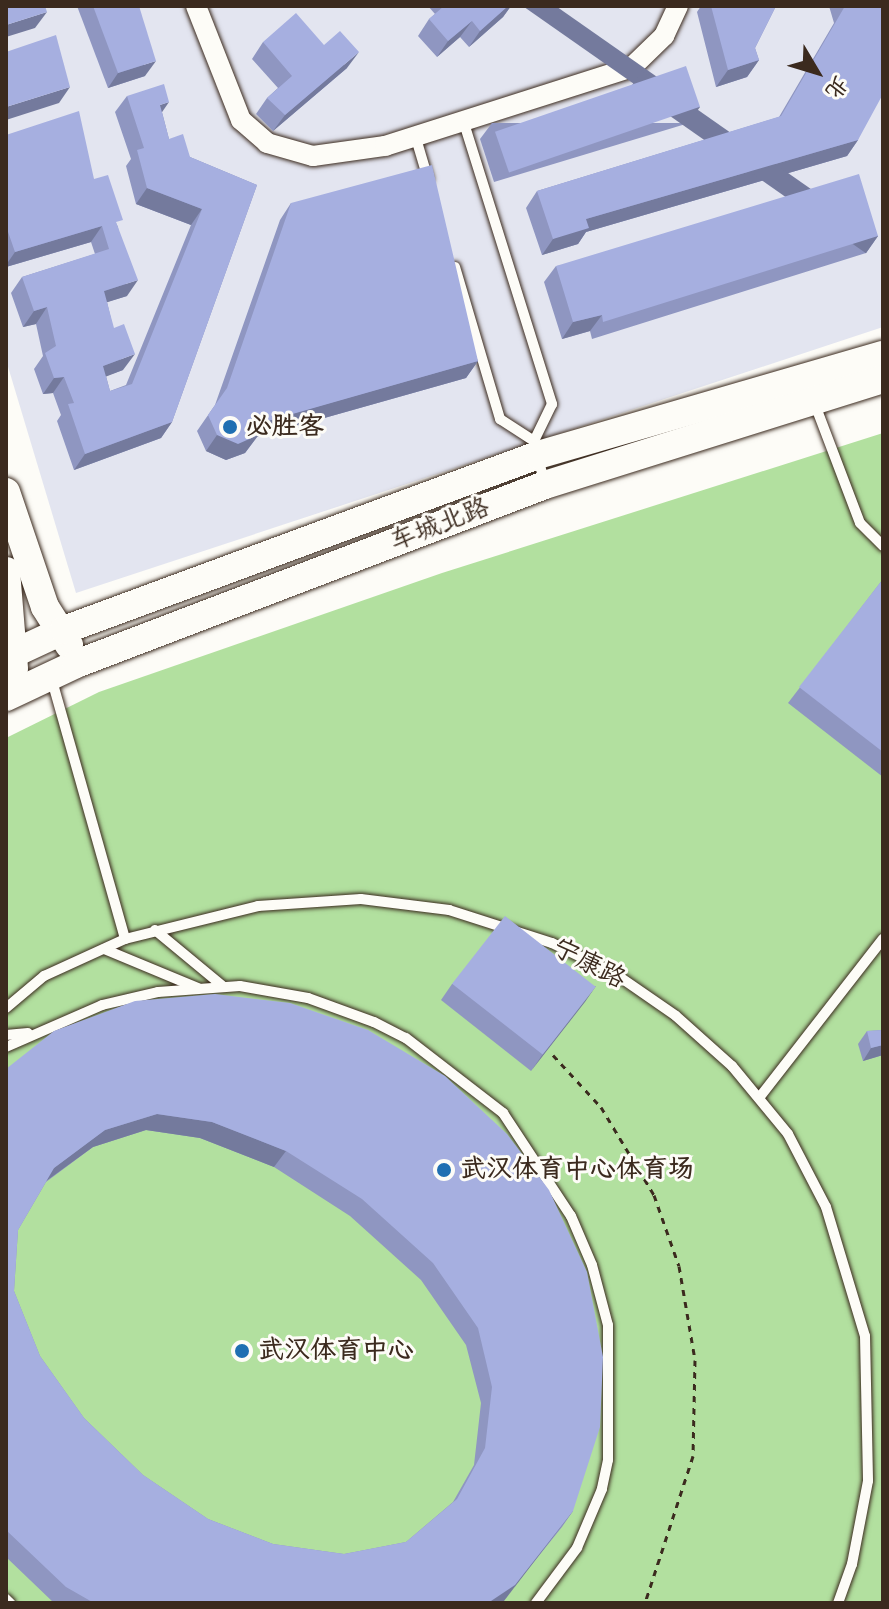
<!DOCTYPE html>
<html>
<head>
<meta charset="utf-8">
<style>
	body { margin:0 }
	#map { position:relative; width:889px; height:1609px; overflow:hidden; background:#fdfcf7; font-family:"Architects Daughter","LXGW WenKai TC",sans-serif }
	div>[style] { position:absolute }
	.built>* { inset:0; background:#e3e5f0 }
	.green>* { inset:0; background:#b2e09f }
	.path>* { height:3px; margin-top:-1.5px; transform-origin:0; background:repeating-linear-gradient(90deg,#3b2a1e 0 6px,transparent 0 12px) }
	.roads { filter:drop-shadow(0 0 2px #3b2a1e) drop-shadow(0 0 2px #3b2a1e) }
	.lane>* { height:10px; margin:-5px; padding:0 5px; transform-origin:5px; border-radius:5px; background:#fdfcf7 }
	.street>* { height:20px; margin:-10px; padding:0 10px; transform-origin:10px; border-radius:10px; background:#fdfcf7 }
	.secondary>* { height:28px; margin:-14px; padding:0 14px; transform-origin:14px; border-radius:14px; background:#fdfcf7 }
	.wall>* { inset:0; background:#8f96c1 }
	.shaded-wall>* { inset:0; background:#747a9d; transform-origin:0 0 }
	.building>* { inset:0; background:#a6afe0; transform-origin:0 0 }
	.dots>* { width:22px; height:22px; translate:-50% -50%; box-sizing:border-box; border:4px solid #fdfcf7; border-radius:50% }
	span { translate:-50% -50%; white-space:nowrap; text-align:center; line-height:1.15; -webkit-text-stroke:6px #fdfcf7; paint-order:stroke }
	.poi-label { font-size:26px; color:#3b2a1e; font-weight:700 }
	.left { translate:0 -50%; text-align:left }
	.street-label { font-size:26px; color:#3b2a1e }
	.frame { position:absolute; inset:0; border:8px solid #3b2a1e; pointer-events:none }
	.north { position:absolute; left:777px; top:32px; width:80px; height:80px; -webkit-text-stroke:6px #fdfcf7; paint-order:stroke; rotate:128deg; font-size:22px; font-weight:700; line-height:32px; text-align:center; color:#3b2a1e }
	.north::after { content:''; display:block; margin:auto; width:28px; height:36px; background:#3b2a1e; clip-path:polygon(50% 0,100% 100%,50% 72%,0 100%) }
</style>
</head>
<body>
<div id="map">
	<div class="built">
		<i style="clip-path:polygon(6px 6px,883px 6px,883px 327px,76px 593px,6px 360px)"></i>
	</div>
	<div class="green">
		<i style="clip-path:polygon(883px 433px,883px 1603px,6px 1603px,6px 738px,99px 692px,442px 573px)"></i>
	</div>
	<div class="path">
		<i style="left:553px;top:1055px;width:71px;rotate:47.3deg"></i>
		<i style="left:601px;top:1107px;width:103px;rotate:58.9deg"></i>
		<i style="left:654px;top:1195px;width:75px;rotate:70.6deg"></i>
		<i style="left:679px;top:1266px;width:95px;rotate:80.3deg"></i>
		<i style="left:695px;top:1360px;width:96px;rotate:91.2deg"></i>
		<i style="left:693px;top:1456px;width:155px;rotate:108.1deg"></i>
	</div>
	<div class="roads">
		<div class="lane">
			<i style="left:463px;top:120px;width:298px;rotate:72.6deg"></i>
			<i style="left:552px;top:404px;width:41px;rotate:115.9deg"></i>
			<i style="left:415px;top:135px;width:46px;rotate:73.5deg"></i>
			<i style="left:455px;top:267px;width:159px;rotate:73.5deg"></i>
			<i style="left:500px;top:419px;width:40px;rotate:32.9deg"></i>
			<i style="left:534px;top:441px;width:45px;rotate:76deg"></i>
			<i style="left:814px;top:402px;width:129px;rotate:69.2deg"></i>
			<i style="left:860px;top:523px;width:33px;rotate:45deg"></i>
			<i style="left:51px;top:677px;width:272px;rotate:74.2deg"></i>
			<i style="left:125px;top:939px;width:137px;rotate:-13.9deg"></i>
			<i style="left:258px;top:906px;width:103px;rotate:-3.9deg"></i>
			<i style="left:361px;top:899px;width:89px;rotate:7.1deg"></i>
			<i style="left:449px;top:910px;width:108px;rotate:17.8deg"></i>
			<i style="left:552px;top:943px;width:69px;rotate:25.8deg"></i>
			<i style="left:614px;top:973px;width:75px;rotate:34.7deg"></i>
			<i style="left:676px;top:1016px;width:75px;rotate:41.8deg"></i>
			<i style="left:732px;top:1066px;width:88px;rotate:50.5deg"></i>
			<i style="left:788px;top:1134px;width:82px;rotate:62.5deg"></i>
			<i style="left:826px;top:1207px;width:135px;rotate:73.2deg"></i>
			<i style="left:865px;top:1336px;width:145px;rotate:88.8deg"></i>
			<i style="left:868px;top:1481px;width:85px;rotate:100.9deg"></i>
			<i style="left:852px;top:1564px;width:41px;rotate:109.7deg"></i>
			<i style="left:155px;top:930px;width:89px;rotate:39.6deg"></i>
			<i style="left:104px;top:949px;width:102px;rotate:22.5deg"></i>
			<i style="left:6px;top:1008px;width:50px;rotate:-40.1deg"></i>
			<i style="left:44px;top:976px;width:89px;rotate:-24.6deg"></i>
			<i style="left:6px;top:1035px;width:22px;rotate:-5deg"></i>
			<i style="left:6px;top:1047px;width:105px;rotate:-23.6deg"></i>
			<i style="left:102px;top:1005px;width:57px;rotate:-13.1deg"></i>
			<i style="left:158px;top:992px;width:82px;rotate:-4.2deg"></i>
			<i style="left:240px;top:986px;width:69px;rotate:10deg"></i>
			<i style="left:308px;top:998px;width:70px;rotate:20deg"></i>
			<i style="left:374px;top:1022px;width:36px;rotate:27deg"></i>
			<i style="left:406px;top:1038px;width:123px;rotate:37.7deg"></i>
			<i style="left:503px;top:1113px;width:123px;rotate:56.6deg"></i>
			<i style="left:571px;top:1216px;width:53px;rotate:66.8deg"></i>
			<i style="left:592px;top:1265px;width:62px;rotate:75.1deg"></i>
			<i style="left:608px;top:1325px;width:135px;rotate:90deg"></i>
			<i style="left:608px;top:1460px;width:30px;rotate:102deg"></i>
			<i style="left:602px;top:1489px;width:64px;rotate:113deg"></i>
			<i style="left:577px;top:1548px;width:69px;rotate:126.7deg"></i>
			<i style="left:759px;top:1098px;width:202px;rotate:-52.1deg"></i>
			<i style="left:6px;top:1599px;width:6px;rotate:45deg"></i>
		</div>
		<div class="street">
			<i style="left:196px;top:6px;width:123px;rotate:68.5deg"></i>
			<i style="left:241px;top:120px;width:35px;rotate:41deg"></i>
			<i style="left:267px;top:143px;width:48px;rotate:15.8deg"></i>
			<i style="left:313px;top:156px;width:73px;rotate:-7.9deg"></i>
			<i style="left:385px;top:146px;width:259px;rotate:-17.7deg"></i>
			<i style="left:632px;top:67px;width:45px;rotate:-44.1deg"></i>
			<i style="left:664px;top:36px;width:33px;rotate:-65deg"></i>
		</div>
		<div class="secondary">
			<i style="left:6px;top:492px;width:121px;rotate:71.3deg"></i>
			<i style="left:45px;top:607px;width:45px;rotate:57.7deg"></i>
			<i style="left:6px;top:571px;width:98px;rotate:85.3deg"></i>
			<i style="left:6px;top:657px;width:64px;rotate:-25deg"></i>
			<i style="left:64px;top:630px;width:505px;rotate:-20.26deg"></i>
			<i style="left:538px;top:455px;width:359px;rotate:-16.2deg"></i>
			<i style="left:6px;top:697px;width:77px;rotate:-25.2deg"></i>
			<i style="left:76px;top:664px;width:502px;rotate:-20.89deg"></i>
			<i style="left:545px;top:485px;width:354px;rotate:-17.4deg"></i>
		</div>
	</div>
	<div class="wall">
		<i style="clip-path:polygon(77px 6px,139px 6px,145px 76px,108px 88px)"></i>
		<i style="clip-path:polygon(428px 6px,511px 6px,503px 17px,469px 47px,460px 37px,437px 57px,418px 36px,429px 19px,435px 14px)"></i>
		<i style="clip-path:polygon(701px 6px,776px 6px,755px 48px,759px 60px,747px 77px,716px 87px,697px 12px)"></i>
		<i style="clip-path:polygon(829px 6px,883px 6px,858px 140px,847px 156px,586px 232px,578px 244px,542px 255px,526px 208px,537px 191px,779px 117px,834px 23px)"></i>
		<i style="clip-path:polygon(263px 42px,324px 45px,347px 68px,273px 131px,256px 114px,267px 98px,278px 88px,252px 59px)"></i>
		<i style="clip-path:polygon(127px 96px,162px 112px,169px 139px,190px 157px,257px 185px,172px 422px,161px 438px,74px 470px,57px 421px,61px 415px,53px 393px,43px 394px,34px 369px,43px 356px,36px 324px,23px 327px,11px 293px,22px 277px,95px 254px,91px 242px,6px 267px,6px 135px,94px 179px,118px 227px,127px 296px,107px 302px,123px 370px,106px 376px,110px 391px,126px 385px,191px 225px,136px 204px,126px 166px,131px 159px,115px 112px)"></i>
		<i style="clip-path:polygon(492px 123px,689px 123px,494px 182px,480px 139px)"></i>
		<i style="clip-path:polygon(291px 203px,478px 361px,466px 378px,257px 437px,245px 453px,226px 460px,206px 451px,197px 431px,215px 405px,280px 220px)"></i>
		<i style="clip-path:polygon(878px 236px,866px 253px,592px 339px,590px 331px,562px 339px,544px 282px,556px 266px)"></i>
		<i style="clip-path:polygon(883px 579px,883px 777px,788px 703px)"></i>
		<i style="clip-path:polygon(452px 984px,596px 986px,531px 1071px,441px 1000px)"></i>
		<i style="clip-path:polygon(evenodd,368px 1030px,573px 1511px,562px 1527px,501px 1603px,54px 1603px,6px 1557px,6px 1069px,368px 1030px,146px 1130px,200px 1138px,274px 1167px,350px 1216px,421px 1280px,466px 1345px,481px 1403px,474px 1465px,453px 1502px,406px 1542px,344px 1554px,273px 1544px,208px 1519px,143px 1475px,84px 1418px,40px 1356px,14px 1291px,18px 1230px,46px 1182px,93px 1147px,146px 1130px)"></i>
		<i style="clip-path:polygon(883px 1030px,883px 1055px,863px 1061px,858px 1044px,867px 1031px)"></i>
	</div>
	<div class="shaded-wall">
		<i style="clip-path:polygon(508px 6px,511px 6px,503px 17px,469px 47px,480px 31px)"></i>
		<i style="clip-path:polygon(47px 12px,35px 28px,6px 37px,6px 25px)"></i>
		<i style="clip-path:polygon(472px 21px,460px 37px,437px 57px,448px 41px)"></i>
		<i style="clip-path:polygon(359px 52px,347px 68px,273px 131px,285px 115px)"></i>
		<i style="clip-path:polygon(759px 60px,747px 77px,716px 87px,728px 70px)"></i>
		<i style="clip-path:polygon(156px 61px,145px 76px,108px 88px,118px 73px)"></i>
		<i style="clip-path:polygon(70px 87px,59px 103px,6px 120px,6px 107px)"></i>
		<i style="clip-path:polygon(169px 102px,158px 118px,160px 105px)"></i>
		<i style="left:700px;top:107px;width:19px;height:204px;rotate:125deg"></i>
		<i style="clip-path:polygon(858px 140px,847px 156px,586px 232px,578px 244px,542px 255px,553px 239px,586px 219px)"></i>
		<i style="clip-path:polygon(147px 188px,202px 209px,191px 225px,136px 204px)"></i>
		<i style="clip-path:polygon(102px 226px,91px 242px,6px 267px,6px 265px,15px 252px)"></i>
		<i style="left:878px;top:236px;width:21px;height:288px;rotate:125deg"></i>
		<i style="clip-path:polygon(138px 280px,127px 296px,92px 307px,104px 291px)"></i>
		<i style="clip-path:polygon(47px 307px,36px 324px,23px 327px,34px 311px)"></i>
		<i style="clip-path:polygon(602px 315px,590px 331px,562px 339px,573px 322px)"></i>
		<i style="clip-path:polygon(135px 354px,123px 370px,92px 382px,103px 366px)"></i>
		<i style="clip-path:polygon(478px 361px,466px 378px,257px 437px,245px 453px,226px 460px,206px 451px,217px 435px)"></i>
		<i style="clip-path:polygon(64px 377px,53px 393px,43px 394px,54px 378px)"></i>
		<i style="clip-path:polygon(172px 422px,161px 438px,74px 470px,85px 454px)"></i>
		<i style="clip-path:polygon(596px 986px,585px 1002px,531px 1071px,543px 1054px)"></i>
		<i style="clip-path:polygon(883px 1045px,883px 1055px,863px 1061px,871px 1048px)"></i>
		<i style="clip-path:polygon(157px 1114px,212px 1122px,286px 1151px,274px 1167px,200px 1138px,146px 1130px,93px 1147px,42px 1184px,54px 1168px,105px 1130px)"></i>
		<i style="clip-path:polygon(573px 1511px,504px 1601px,501px 1603px,488px 1603px)"></i>
	</div>
	<div class="building">
		<i style="clip-path:polygon(6px 6px,45px 6px,47px 12px,6px 25px)"></i>
		<i style="clip-path:polygon(93px 6px,139px 6px,156px 61px,118px 73px)"></i>
		<i style="clip-path:polygon(444px 6px,508px 6px,480px 31px,472px 21px,448px 41px,429px 19px)"></i>
		<i style="clip-path:polygon(711px 6px,776px 6px,755px 48px,759px 60px,728px 70px)"></i>
		<i style="clip-path:polygon(845px 6px,883px 6px,883px 94px,858px 140px,586px 219px,589px 228px,553px 239px,537px 191px,781px 116px)"></i>
		<i style="clip-path:polygon(296px 13px,324px 45px,340px 31px,359px 52px,285px 115px,267px 98px,292px 76px,263px 42px)"></i>
		<i style="clip-path:polygon(56px 35px,70px 87px,6px 107px,6px 52px)"></i>
		<i style="left:686px;top:66px;width:43px;height:202px;rotate:71deg"></i>
		<i style="clip-path:polygon(164px 84px,169px 102px,160px 105px,169px 139px,183px 134px,190px 157px,257px 185px,172px 422px,85px 454px,68px 404px,74px 403px,64px 377px,54px 378px,45px 353px,56px 346px,47px 307px,34px 311px,22px 277px,109px 249px,102px 226px,15px 252px,6px 226px,6px 135px,79px 111px,94px 179px,108px 175px,123px 220px,116px 222px,138px 280px,104px 291px,114px 328px,124px 324px,135px 354px,103px 366px,110px 391px,132px 384px,202px 209px,147px 188px,137px 150px,144px 148px,127px 96px)"></i>
		<i style="clip-path:polygon(432px 165px,478px 361px,268px 421px,256px 436px,238px 444px,217px 435px,208px 415px,227px 388px,291px 203px)"></i>
		<i style="clip-path:polygon(859px 174px,878px 236px,603px 322px,602px 315px,573px 322px,556px 266px)"></i>
		<i style="clip-path:polygon(883px 579px,883px 752px,799px 687px)"></i>
		<i style="left:505px;top:916px;width:115px;height:86px;rotate:38deg"></i>
		<i style="clip-path:polygon(evenodd,215px 994px,290px 1003px,368px 1030px,445px 1076px,507px 1134px,549px 1190px,587px 1272px,603px 1357px,600px 1427px,573px 1511px,515px 1585px,488px 1603px,94px 1603px,66px 1587px,6px 1530px,6px 1069px,54px 1031px,135px 1001px,215px 994px,157px 1114px,212px 1122px,286px 1151px,362px 1199px,433px 1263px,478px 1328px,492px 1387px,485px 1448px,457px 1499px,406px 1542px,344px 1554px,273px 1544px,208px 1519px,143px 1475px,84px 1418px,40px 1356px,14px 1291px,18px 1230px,54px 1168px,105px 1130px,157px 1114px)"></i>
		<i style="clip-path:polygon(883px 1030px,883px 1045px,871px 1048px,867px 1031px)"></i>
	</div>
	<div class="dots">
		<i style="left:230px;top:427px;background:#1f6fb2"></i>
		<i style="left:444px;top:1170px;background:#1f6fb2"></i>
		<i style="left:242px;top:1351px;background:#1f6fb2"></i>
	</div>
	<div class="poi-label">
		<span class="left" style="left:246px;top:427px">必胜客</span>
		<span class="left" style="left:460px;top:1170px">武汉体育中心体育场</span>
		<span class="left" style="left:258px;top:1351px">武汉体育中心</span>
	</div>
	<div class="street-label">
		<span style="left:440px;top:525px;rotate:-21deg">车城北路</span>
		<span style="left:589px;top:964px;rotate:27deg">宁康路</span>
	</div>
	<div class="frame"></div>
	<div class="north">北</div>
</div>
</body>
</html>
